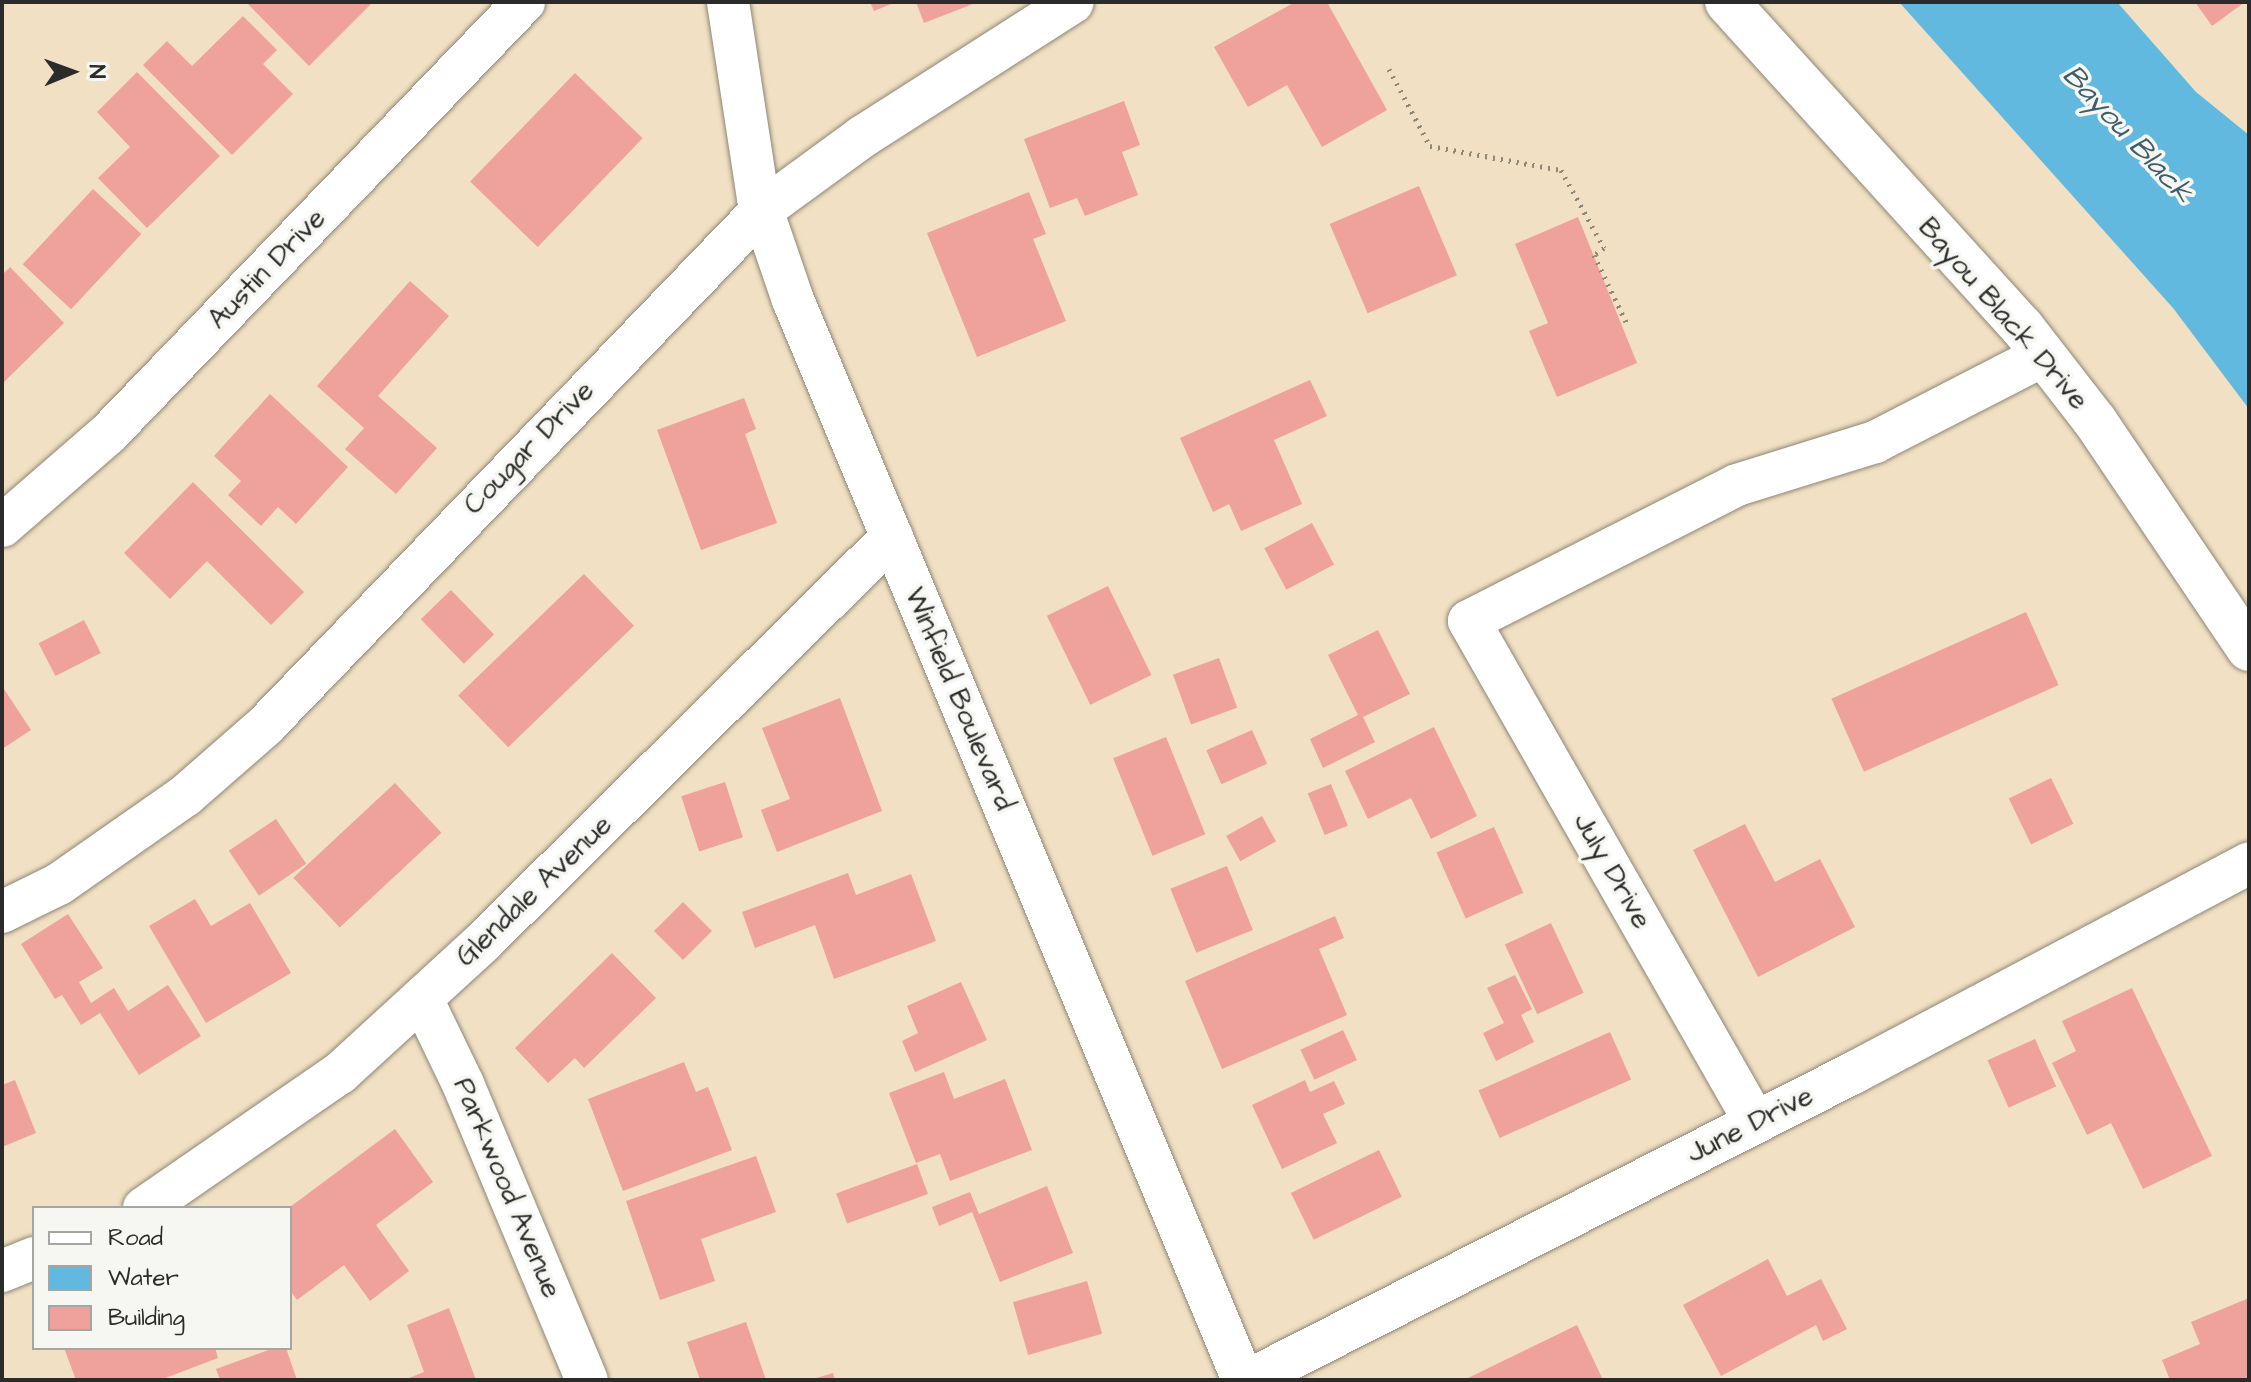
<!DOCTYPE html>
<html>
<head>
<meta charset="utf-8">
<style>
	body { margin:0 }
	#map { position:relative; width:2251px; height:1382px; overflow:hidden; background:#f1e0c3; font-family:"Architects Daughter",sans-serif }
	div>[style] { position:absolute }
	.water>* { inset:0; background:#62b9df }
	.building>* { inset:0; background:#efa19c; transform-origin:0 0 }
	.path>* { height:5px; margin-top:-2.5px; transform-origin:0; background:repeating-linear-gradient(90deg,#8e8677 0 2px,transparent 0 8px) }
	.roads { filter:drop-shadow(0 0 2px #8e8677) drop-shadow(0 0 2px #8e8677) }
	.street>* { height:42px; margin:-21px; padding:0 21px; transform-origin:21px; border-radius:21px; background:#fff }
	.secondary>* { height:44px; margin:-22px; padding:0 22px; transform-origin:22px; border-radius:22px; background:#fff }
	span { translate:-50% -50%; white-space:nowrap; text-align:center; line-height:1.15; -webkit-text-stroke:7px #f6f6f2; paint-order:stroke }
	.street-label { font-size:28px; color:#2b2b2b }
	.water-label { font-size:30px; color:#3e5d6a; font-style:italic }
	.frame { position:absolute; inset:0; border:4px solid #2b2b2b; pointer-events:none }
	.legend { position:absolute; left:32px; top:1206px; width:260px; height:144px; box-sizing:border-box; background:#f6f6f2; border:2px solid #a5a5a2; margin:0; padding:10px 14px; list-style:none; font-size:24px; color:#2b2b2b }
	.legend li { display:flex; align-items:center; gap:16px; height:40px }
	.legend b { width:40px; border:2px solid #a5a5a2 }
	.north { position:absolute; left:32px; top:32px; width:80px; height:80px; -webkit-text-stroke:6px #f6f6f2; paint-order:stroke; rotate:89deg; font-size:22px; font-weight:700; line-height:32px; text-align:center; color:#2b2b2b }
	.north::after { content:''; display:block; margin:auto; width:28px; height:36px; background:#2b2b2b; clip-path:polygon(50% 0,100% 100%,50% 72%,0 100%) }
</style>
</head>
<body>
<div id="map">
	<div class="water">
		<i style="clip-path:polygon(1899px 2px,2117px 2px,2196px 92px,2249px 135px,2249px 409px,2173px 308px)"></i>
	</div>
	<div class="building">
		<i style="clip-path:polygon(246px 2px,373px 2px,309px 66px)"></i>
		<i style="clip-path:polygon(870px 2px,896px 2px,874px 11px)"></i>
		<i style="clip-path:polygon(916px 2px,978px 2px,924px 23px)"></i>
		<i style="clip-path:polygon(1295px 2px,1327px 2px,1387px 110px,1322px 147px,1287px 85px,1248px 107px,1214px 47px)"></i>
		<i style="clip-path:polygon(2195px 2px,2245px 2px,2212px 26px)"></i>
		<i style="clip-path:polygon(243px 16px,277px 50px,263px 64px,293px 94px,232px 155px,143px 65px,167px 41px,192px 66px)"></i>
		<i style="clip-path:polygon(137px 72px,220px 156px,147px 228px,98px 178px,130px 147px,97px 112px)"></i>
		<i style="left:575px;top:73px;width:94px;height:151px;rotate:44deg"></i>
		<i style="clip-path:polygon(1124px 101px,1140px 145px,1122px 152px,1138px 195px,1085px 216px,1077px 198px,1050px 208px,1024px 139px)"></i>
		<i style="left:1419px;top:186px;width:97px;height:97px;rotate:67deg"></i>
		<i style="left:93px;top:189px;width:66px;height:103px;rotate:43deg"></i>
		<i style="clip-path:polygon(1029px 192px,1046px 234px,1033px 239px,1066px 321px,977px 357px,927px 233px)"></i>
		<i style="clip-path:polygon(1578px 217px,1637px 363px,1557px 397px,1529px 331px,1548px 323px,1515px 244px)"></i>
		<i style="clip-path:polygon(10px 267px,64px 323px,2px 384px,2px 275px)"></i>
		<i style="clip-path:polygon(410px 281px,449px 316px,378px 396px,437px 448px,396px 494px,345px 449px,364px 428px,317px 386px)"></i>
		<i style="clip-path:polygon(1310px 380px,1327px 416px,1274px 440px,1302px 504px,1241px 531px,1229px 504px,1213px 512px,1180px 438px)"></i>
		<i style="clip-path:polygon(270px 394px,348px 467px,296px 524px,278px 507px,261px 526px,228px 495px,241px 481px,214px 456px)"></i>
		<i style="clip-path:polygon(744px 398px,756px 429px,745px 434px,777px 523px,701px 550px,657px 430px)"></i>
		<i style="clip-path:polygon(193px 482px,304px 592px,271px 625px,207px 561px,170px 599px,124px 553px)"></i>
		<i style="left:1312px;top:523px;width:47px;height:54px;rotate:62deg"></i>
		<i style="left:584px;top:574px;width:72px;height:175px;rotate:46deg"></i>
		<i style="left:1108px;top:586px;width:99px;height:68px;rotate:64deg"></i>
		<i style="left:451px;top:590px;width:62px;height:42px;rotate:46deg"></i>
		<i style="left:2026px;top:612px;width:80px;height:213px;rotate:66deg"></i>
		<i style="left:84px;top:620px;width:37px;height:51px;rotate:63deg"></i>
		<i style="clip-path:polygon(1378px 630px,1410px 694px,1363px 717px,1375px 742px,1323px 768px,1310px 739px,1358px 715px,1328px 655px)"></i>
		<i style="left:1219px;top:658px;width:53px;height:49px;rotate:70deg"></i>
		<i style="clip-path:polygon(2px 686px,31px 730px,2px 749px)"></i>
		<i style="clip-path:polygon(840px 698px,882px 811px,777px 852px,761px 810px,790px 799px,762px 728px)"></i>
		<i style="clip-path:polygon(1434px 727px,1477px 816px,1431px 839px,1411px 798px,1368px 819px,1345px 771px)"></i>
		<i style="left:1252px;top:730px;width:37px;height:50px;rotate:66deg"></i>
		<i style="left:1166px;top:737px;width:105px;height:57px;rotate:68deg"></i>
		<i style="left:2051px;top:778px;width:51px;height:47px;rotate:64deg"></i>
		<i style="left:725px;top:782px;width:58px;height:46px;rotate:72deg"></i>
		<i style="left:395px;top:783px;width:68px;height:139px;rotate:47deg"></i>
		<i style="left:1331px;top:784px;width:45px;height:25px;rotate:68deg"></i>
		<i style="left:1262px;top:816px;width:29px;height:41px;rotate:61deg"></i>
		<i style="left:276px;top:819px;width:54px;height:57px;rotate:56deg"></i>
		<i style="clip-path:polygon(1745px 824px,1775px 882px,1820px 859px,1855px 927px,1758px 977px,1693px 850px)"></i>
		<i style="left:1494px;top:827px;width:72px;height:63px;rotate:66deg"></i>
		<i style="left:1227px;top:866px;width:69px;height:61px;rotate:68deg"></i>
		<i style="clip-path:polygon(848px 873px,856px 895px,911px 874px,936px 941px,834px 979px,815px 925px,755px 948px,742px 912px)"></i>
		<i style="clip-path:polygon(195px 899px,211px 926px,250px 903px,291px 973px,206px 1023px,149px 926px)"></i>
		<i style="left:683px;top:902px;width:41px;height:41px;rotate:45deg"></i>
		<i style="clip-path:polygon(68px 914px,103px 968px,79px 982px,91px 1003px,114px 988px,128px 1011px,168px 985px,201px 1036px,139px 1075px,100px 1013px,81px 1025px,62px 995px,55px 999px,21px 944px)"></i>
		<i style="clip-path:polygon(1335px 916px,1344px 938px,1319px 949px,1347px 1015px,1222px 1069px,1185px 981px)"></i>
		<i style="left:1551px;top:923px;width:77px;height:51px;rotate:65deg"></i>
		<i style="clip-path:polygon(612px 953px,656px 998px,584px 1068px,575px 1058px,548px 1083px,515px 1048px)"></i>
		<i style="clip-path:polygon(1515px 975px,1532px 1009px,1521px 1015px,1534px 1042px,1496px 1061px,1483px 1033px,1504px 1023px,1487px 988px)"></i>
		<i style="clip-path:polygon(961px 982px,987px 1040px,915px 1072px,902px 1041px,918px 1033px,907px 1006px)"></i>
		<i style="clip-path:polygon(2132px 988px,2212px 1156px,2143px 1189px,2111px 1123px,2087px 1135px,2052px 1063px,2076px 1051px,2062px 1021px)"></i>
		<i style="left:1343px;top:1030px;width:33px;height:47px;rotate:65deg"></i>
		<i style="left:1610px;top:1032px;width:52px;height:144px;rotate:66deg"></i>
		<i style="left:2035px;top:1039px;width:52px;height:52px;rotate:66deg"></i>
		<i style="clip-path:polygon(684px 1062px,696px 1092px,708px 1087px,732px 1150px,623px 1191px,588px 1099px)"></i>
		<i style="clip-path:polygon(944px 1072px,954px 1099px,1005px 1079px,1032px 1150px,950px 1181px,940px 1154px,916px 1163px,889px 1093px)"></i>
		<i style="clip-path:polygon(15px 1080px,36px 1133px,2px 1147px,2px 1085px)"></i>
		<i style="clip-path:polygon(1305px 1080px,1310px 1092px,1334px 1081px,1345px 1104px,1323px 1114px,1337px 1143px,1282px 1169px,1252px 1105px)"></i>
		<i style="clip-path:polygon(395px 1129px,433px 1182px,376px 1225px,409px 1271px,370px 1301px,344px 1265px,297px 1300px,290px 1290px,290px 1207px)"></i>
		<i style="left:1379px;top:1150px;width:52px;height:98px;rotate:64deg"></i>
		<i style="clip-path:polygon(756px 1156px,776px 1212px,701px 1239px,715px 1281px,660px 1300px,626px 1201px)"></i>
		<i style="left:917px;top:1164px;width:32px;height:86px;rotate:70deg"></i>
		<i style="clip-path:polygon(1047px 1186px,1073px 1253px,1000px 1282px,972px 1212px,939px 1226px,932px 1207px,970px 1192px,979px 1214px)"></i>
		<i style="clip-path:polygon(1768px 1259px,1787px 1296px,1821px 1279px,1847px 1329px,1823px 1341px,1816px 1325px,1721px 1376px,1683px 1305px)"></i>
		<i style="left:1087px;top:1281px;width:55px;height:77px;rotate:74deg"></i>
		<i style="clip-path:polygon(2249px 1298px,2249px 1380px,2170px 1380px,2162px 1360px,2200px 1344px,2191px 1322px)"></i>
		<i style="clip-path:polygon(449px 1308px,476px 1380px,404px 1380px,424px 1372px,407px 1325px)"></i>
		<i style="clip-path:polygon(746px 1322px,766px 1380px,700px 1380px,687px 1342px)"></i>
		<i style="clip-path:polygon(1577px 1325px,1603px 1380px,1464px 1380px)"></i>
		<i style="clip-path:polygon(64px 1348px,215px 1348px,218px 1358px,160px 1380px,76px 1380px)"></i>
		<i style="clip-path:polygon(274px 1348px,286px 1348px,297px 1380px,220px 1380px,216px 1369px)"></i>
		<i style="clip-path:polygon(833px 1373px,835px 1380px,813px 1380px,813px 1379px)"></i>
	</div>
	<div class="path">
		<i style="left:1389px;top:69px;width:87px;rotate:62deg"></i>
		<i style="left:1430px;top:146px;width:133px;rotate:10.4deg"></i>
		<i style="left:1561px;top:170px;width:89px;rotate:61.1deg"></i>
		<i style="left:1604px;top:248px;width:12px;rotate:145deg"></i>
		<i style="left:1594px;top:255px;width:76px;rotate:64.4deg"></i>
	</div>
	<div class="roads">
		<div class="street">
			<i style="left:728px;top:2px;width:198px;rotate:81.3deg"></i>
			<i style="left:758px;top:198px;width:108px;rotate:71.1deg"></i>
			<i style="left:793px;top:300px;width:1170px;rotate:67.38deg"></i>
			<i style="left:2px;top:526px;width:140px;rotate:-41deg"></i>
			<i style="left:108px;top:434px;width:600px;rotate:-46.08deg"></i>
			<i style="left:2px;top:912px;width:64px;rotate:-26.2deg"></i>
			<i style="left:59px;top:884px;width:155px;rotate:-35deg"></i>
			<i style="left:186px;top:795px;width:105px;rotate:-41.1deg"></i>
			<i style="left:265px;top:726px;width:716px;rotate:-46.07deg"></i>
			<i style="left:762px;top:210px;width:124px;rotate:-36.1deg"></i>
			<i style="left:862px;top:137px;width:250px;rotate:-32.6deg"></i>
			<i style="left:422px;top:999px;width:94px;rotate:64.2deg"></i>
			<i style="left:463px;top:1084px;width:321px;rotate:67.3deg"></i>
			<i style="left:1755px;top:1122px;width:577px;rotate:-119.72deg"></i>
			<i style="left:1469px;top:621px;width:301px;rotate:-26.9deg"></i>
			<i style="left:1737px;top:485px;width:145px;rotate:-17.3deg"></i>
			<i style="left:1875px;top:442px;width:190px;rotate:-27.2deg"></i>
			<i style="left:144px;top:1208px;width:238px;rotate:-34.6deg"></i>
			<i style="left:340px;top:1073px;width:193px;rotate:-42.5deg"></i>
			<i style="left:482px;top:943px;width:577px;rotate:-44.72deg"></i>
			<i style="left:2px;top:1271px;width:35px;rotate:-22deg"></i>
			<i style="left:1249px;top:1380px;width:678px;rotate:-26.94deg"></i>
			<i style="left:1853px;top:1073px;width:448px;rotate:-27.9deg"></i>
		</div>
		<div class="secondary">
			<i style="left:1727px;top:2px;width:439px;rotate:47.8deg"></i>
			<i style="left:2022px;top:327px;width:119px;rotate:52.2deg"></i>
			<i style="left:2095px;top:421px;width:275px;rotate:56deg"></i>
		</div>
	</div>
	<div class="street-label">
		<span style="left:267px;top:269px;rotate:-46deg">Austin Drive</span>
		<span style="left:2003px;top:314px;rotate:49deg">Bayou Black Drive</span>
		<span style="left:529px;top:448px;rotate:-46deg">Cougar Drive</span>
		<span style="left:959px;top:699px;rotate:67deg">Winfield Boulevard</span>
		<span style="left:1612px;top:871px;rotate:60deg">July Drive</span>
		<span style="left:534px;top:891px;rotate:-44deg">Glendale Avenue</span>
		<span style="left:1750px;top:1125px;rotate:-27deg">June Drive</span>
		<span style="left:507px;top:1188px;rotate:67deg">Parkwood Avenue</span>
	</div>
	<div class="water-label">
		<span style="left:2128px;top:134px;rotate:47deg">Bayou Black</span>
	</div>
	<div class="frame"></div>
	<ul class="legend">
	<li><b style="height:10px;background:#fff"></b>Road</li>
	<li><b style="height:22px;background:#62b9df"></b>Water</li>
	<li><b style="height:22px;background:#efa19c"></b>Building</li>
	</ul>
	<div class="north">N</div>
</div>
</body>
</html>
